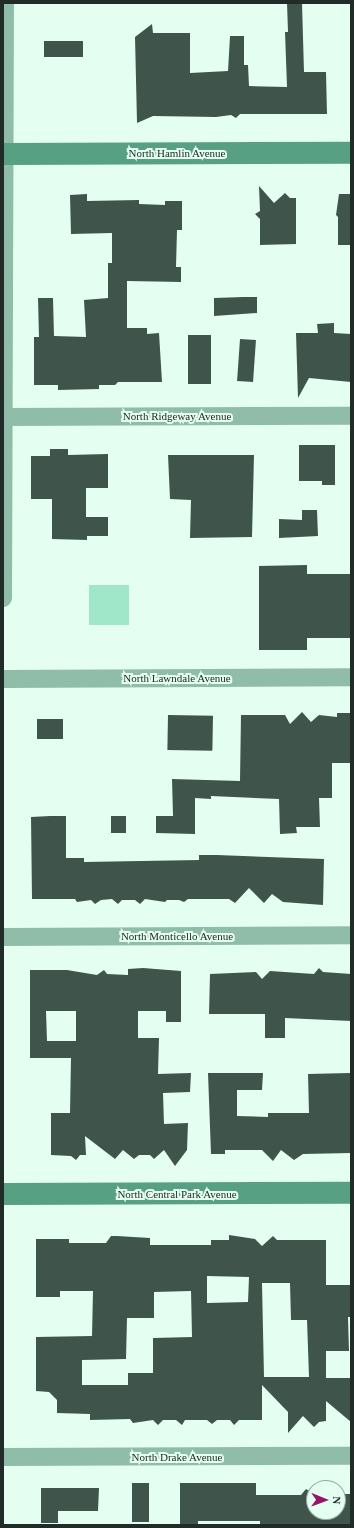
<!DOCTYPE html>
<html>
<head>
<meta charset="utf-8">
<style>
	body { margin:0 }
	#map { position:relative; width:354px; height:1528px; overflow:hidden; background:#e4fef2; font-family:"Times New Roman",serif }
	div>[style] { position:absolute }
	.green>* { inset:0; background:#a0e7ca; transform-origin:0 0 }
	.building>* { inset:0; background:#3f554b; transform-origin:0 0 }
	.street>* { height:18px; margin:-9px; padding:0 9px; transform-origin:9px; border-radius:9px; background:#8fbdaa }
	.secondary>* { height:22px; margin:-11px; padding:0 11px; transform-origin:11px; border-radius:11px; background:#57a084 }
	span { translate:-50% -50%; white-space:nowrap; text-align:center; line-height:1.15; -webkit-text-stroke:4px #e4fef2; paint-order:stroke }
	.street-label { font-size:11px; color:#212b27 }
	.frame { position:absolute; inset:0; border:4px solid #212b27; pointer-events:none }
	.north { position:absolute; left:306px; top:1480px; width:40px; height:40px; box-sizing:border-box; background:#e4fef2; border:1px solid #96aaa1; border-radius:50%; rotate:91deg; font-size:11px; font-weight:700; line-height:16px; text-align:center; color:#212b27 }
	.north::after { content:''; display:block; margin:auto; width:14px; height:18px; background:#97146a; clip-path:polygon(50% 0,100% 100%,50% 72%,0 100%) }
</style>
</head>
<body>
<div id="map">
	<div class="green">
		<i style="left:89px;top:585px;width:40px;height:40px"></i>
	</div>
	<div class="building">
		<i style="clip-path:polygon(287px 3px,302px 3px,304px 72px,326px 72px,327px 114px,240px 114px,236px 118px,231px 115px,216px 117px,153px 116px,137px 123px,135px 37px,152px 24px,153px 33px,190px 33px,190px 73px,228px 71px,230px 36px,244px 36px,244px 65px,248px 65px,249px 86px,287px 87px,285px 32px,288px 32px)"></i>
		<i style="left:44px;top:41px;width:39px;height:16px"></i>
		<i style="clip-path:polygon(259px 186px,274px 203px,285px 193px,290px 198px,296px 198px,296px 244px,260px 245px,260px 219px,255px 214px,260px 211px)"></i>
		<i style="clip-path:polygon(87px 194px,87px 201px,139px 200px,139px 204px,165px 205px,165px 201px,182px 201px,182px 230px,177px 230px,176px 267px,181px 267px,181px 282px,127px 281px,127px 328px,147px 328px,147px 334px,159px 333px,162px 382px,118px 382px,115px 385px,99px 385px,99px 389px,58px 390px,58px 385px,34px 385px,34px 337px,39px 337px,38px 298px,53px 298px,54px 336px,86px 337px,84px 300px,108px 298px,108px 263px,112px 263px,112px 233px,71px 234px,70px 195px)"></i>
		<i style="clip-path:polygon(339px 194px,351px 194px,351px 245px,338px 245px,338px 217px,336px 215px)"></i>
		<i style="clip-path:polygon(243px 297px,257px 297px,257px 313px,214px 316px,214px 298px)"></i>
		<i style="clip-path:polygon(334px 323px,334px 333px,351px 334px,351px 382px,309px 378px,298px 398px,296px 333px,318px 333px,317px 324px)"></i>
		<i style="left:188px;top:335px;width:23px;height:49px"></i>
		<i style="left:240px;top:339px;width:16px;height:42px;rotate:4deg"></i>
		<i style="clip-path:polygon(299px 445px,335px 445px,335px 485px,322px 485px,322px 481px,299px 481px)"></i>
		<i style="clip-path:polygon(50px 449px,68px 449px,68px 455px,108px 454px,108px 488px,86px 488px,86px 517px,108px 517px,108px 536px,87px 536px,87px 540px,52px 539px,52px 499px,31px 499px,31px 456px,50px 456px)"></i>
		<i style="clip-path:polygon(168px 455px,254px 455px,252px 537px,190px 538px,191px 500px,170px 499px)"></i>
		<i style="clip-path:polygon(302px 510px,317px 510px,318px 536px,279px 538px,279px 519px,302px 520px)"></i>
		<i style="clip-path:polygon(307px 565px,307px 574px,351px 574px,351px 638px,307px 638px,307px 650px,259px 650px,259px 566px)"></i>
		<i style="clip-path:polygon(302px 712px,311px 722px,319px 715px,337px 717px,337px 713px,351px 713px,351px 763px,332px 763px,332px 798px,319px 798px,320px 827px,296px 827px,297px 833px,280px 834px,279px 799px,211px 796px,211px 799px,195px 798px,195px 834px,156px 833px,156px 816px,173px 816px,172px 779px,240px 781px,241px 715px,285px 715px,290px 724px)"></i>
		<i style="left:168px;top:715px;width:45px;height:35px;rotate:1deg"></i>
		<i style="left:63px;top:719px;width:20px;height:26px;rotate:90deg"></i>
		<i style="clip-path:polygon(50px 816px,66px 816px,66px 858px,84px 858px,84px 862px,199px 860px,199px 855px,217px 855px,324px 859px,323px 905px,283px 902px,272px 894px,264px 903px,249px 888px,235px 903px,229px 899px,188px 899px,184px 902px,179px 900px,167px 900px,165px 902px,145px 899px,140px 904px,135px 900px,122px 900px,118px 904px,112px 899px,101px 900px,95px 904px,91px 900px,77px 902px,75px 899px,32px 899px,31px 817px)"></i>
		<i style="left:111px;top:816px;width:15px;height:17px"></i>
		<i style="clip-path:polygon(evenodd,143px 968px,181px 971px,181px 1022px,166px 1022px,166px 1011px,138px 1011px,138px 1038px,159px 1038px,158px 1074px,191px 1073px,190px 1092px,163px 1093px,164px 1124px,188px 1123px,187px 1150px,175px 1166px,164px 1150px,154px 1159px,150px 1155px,139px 1155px,134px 1159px,123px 1150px,115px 1159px,85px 1136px,86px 1155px,80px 1155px,76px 1160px,71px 1156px,51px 1155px,51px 1113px,70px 1113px,71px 1058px,30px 1058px,30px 970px,67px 970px,97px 975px,104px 970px,107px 974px,128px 975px,128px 969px,143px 968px,46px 1011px,76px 1011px,76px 1041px,47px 1041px,46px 1011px)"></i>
		<i style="clip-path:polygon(319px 968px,323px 972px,351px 974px,351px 1021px,285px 1018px,285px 1038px,265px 1038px,265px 1014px,209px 1014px,210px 974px,256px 972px,262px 979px,270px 971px,314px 974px)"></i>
		<i style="clip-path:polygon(208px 1073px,263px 1073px,262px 1090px,237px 1090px,237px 1116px,268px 1117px,268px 1113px,309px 1113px,308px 1074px,350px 1073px,351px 1153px,303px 1154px,294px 1160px,281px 1150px,273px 1161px,262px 1150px,225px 1150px,225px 1154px,211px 1154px)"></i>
		<i style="clip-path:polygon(evenodd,229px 1235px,255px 1239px,262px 1246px,273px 1236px,277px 1240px,326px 1240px,326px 1285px,351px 1285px,351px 1317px,348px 1317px,349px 1351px,326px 1351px,326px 1378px,351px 1378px,351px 1422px,326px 1401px,326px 1421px,319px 1422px,314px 1427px,303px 1416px,288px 1433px,288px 1412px,262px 1385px,262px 1420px,239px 1420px,234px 1425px,230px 1420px,217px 1420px,212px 1424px,207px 1420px,185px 1420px,182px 1425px,176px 1420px,163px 1420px,158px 1425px,153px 1420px,133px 1423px,130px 1419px,90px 1420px,90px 1414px,57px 1413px,57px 1400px,49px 1392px,36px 1391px,36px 1337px,92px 1336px,93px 1291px,60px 1291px,60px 1297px,36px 1297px,36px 1239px,69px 1239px,69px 1243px,106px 1243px,111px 1236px,117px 1236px,150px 1238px,150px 1245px,211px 1245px,211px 1240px,229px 1240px,229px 1235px,207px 1276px,249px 1277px,248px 1302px,207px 1303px,207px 1276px,229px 1235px,262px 1283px,290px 1283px,291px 1320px,307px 1320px,309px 1377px,264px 1377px,262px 1283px,229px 1235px,191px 1291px,192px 1337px,153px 1338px,153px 1373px,128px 1373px,128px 1385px,82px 1385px,82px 1360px,126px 1359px,127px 1318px,154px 1318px,154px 1292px,191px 1291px)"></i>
		<i style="left:132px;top:1483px;width:17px;height:39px"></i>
		<i style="clip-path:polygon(180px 1483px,256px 1483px,256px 1495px,301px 1495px,306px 1489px,314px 1494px,314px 1512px,338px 1512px,338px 1494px,351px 1494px,351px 1525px,260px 1525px,260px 1521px,198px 1521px,198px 1525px,180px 1525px)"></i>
		<i style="clip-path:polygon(41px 1488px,99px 1488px,98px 1511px,58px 1511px,58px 1523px,41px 1523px)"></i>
	</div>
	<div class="street">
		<i style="left:3px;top:417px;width:348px;rotate:-0.2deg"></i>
		<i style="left:3px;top:598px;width:595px;rotate:-89.81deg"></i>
		<i style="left:3px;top:679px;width:348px;rotate:-0.3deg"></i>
		<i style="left:3px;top:937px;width:348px;rotate:-0.3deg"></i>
		<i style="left:3px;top:1457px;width:348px;rotate:-0.2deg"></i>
	</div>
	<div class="secondary">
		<i style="left:3px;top:154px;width:348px;rotate:-0.2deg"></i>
		<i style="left:3px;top:1194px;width:348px;rotate:-0.2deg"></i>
	</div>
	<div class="street-label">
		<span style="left:177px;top:153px">North Hamlin Avenue</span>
		<span style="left:177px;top:416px">North Ridgeway Avenue</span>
		<span style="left:177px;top:678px">North Lawndale Avenue</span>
		<span style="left:177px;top:936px">North Monticello Avenue</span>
		<span style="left:177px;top:1194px">North Central Park Avenue</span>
		<span style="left:177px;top:1457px">North Drake Avenue</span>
	</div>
	<div class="frame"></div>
	<div class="north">N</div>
</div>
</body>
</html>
